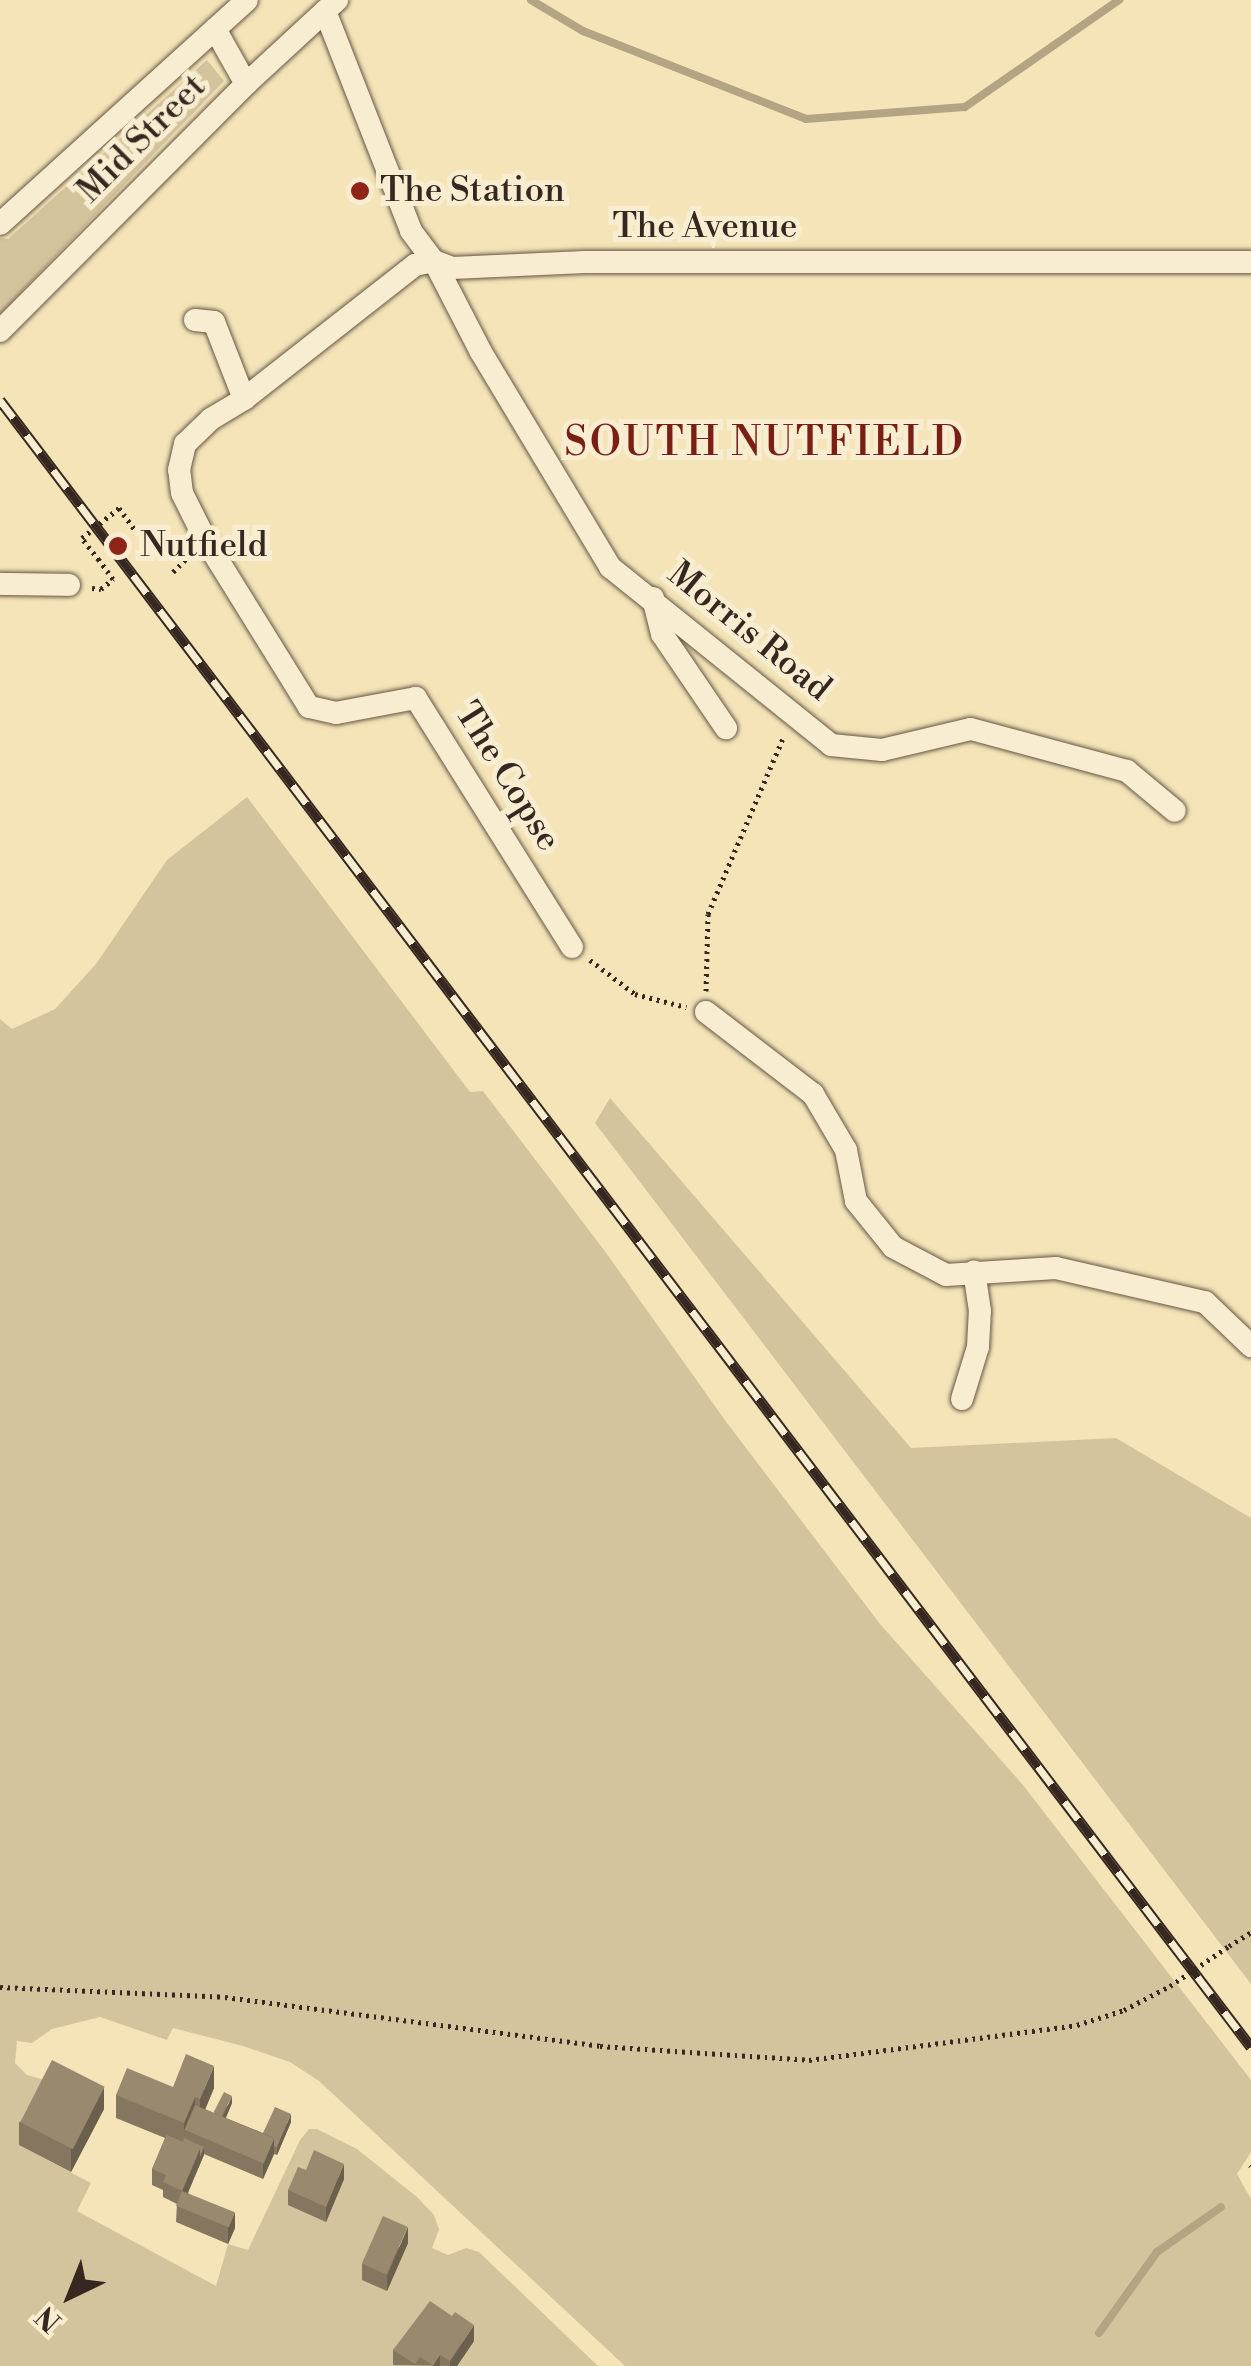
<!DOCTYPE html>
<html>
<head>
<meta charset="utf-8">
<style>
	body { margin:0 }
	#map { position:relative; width:1251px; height:2366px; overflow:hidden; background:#f4e4b7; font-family:"Libre Bodoni",serif }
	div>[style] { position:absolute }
	.green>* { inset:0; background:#d4c49d }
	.stream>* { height:8px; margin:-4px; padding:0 4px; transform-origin:4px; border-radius:4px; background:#b3a484 }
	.path>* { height:5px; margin-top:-2.5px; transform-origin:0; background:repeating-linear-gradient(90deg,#362720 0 2.5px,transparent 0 7.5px) }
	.roads { filter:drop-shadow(0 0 2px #665646) drop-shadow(0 0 2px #665646) }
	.street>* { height:22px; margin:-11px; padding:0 11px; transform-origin:11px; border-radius:11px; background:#f8edd0 }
	.rail>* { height:11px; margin-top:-5.5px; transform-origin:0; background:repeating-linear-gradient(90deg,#f8edd0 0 22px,#362720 0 44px); box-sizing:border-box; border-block:2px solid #362720 }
	.path-bridge>* { height:5px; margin-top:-2.5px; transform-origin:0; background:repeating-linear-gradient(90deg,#362720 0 2.5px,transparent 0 7.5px) }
	.wall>* { inset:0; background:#84765f }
	.shaded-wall>* { inset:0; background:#6b604e }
	.building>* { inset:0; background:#99896f; transform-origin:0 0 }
	.dots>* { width:28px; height:28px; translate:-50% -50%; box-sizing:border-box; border:5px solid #f8edd0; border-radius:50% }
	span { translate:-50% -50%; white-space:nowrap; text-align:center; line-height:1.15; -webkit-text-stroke:10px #f8edd0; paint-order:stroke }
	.street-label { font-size:35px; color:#362720 }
	.poi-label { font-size:35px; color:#362720 }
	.left { translate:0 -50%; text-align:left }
	.quarter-label { font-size:40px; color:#7a1f14; letter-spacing:2.5px }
	.north { position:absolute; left:20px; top:2246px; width:100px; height:100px; -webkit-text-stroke:8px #f8edd0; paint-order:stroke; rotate:223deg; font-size:28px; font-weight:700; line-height:40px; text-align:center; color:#362720 }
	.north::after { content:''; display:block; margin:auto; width:35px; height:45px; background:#362720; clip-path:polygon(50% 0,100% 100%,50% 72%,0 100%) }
</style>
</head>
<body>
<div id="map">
	<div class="green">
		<i style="clip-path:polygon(207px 60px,224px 81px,0 314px,0 238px,8px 239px)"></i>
		<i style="clip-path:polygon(247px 797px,470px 1092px,483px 1091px,604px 1250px,727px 1423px,880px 1624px,1023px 1785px,1251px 2080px,1251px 2152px,1237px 2174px,1251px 2199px,1251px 2366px,625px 2366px,319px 2081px,290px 2062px,243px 2046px,173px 2028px,167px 2040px,100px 2017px,52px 2029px,32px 2043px,17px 2041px,15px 2063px,27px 2075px,52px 2082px,19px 2145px,91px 2183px,77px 2211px,216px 2286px,228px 2244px,248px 2250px,300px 2140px,309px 2129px,317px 2129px,357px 2149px,417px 2197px,434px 2215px,439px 2229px,432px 2248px,448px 2255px,466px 2248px,479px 2252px,598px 2366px,0 2366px,0 1019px,12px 1029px,55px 1009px,96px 964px,167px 860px)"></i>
		<i style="clip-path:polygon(610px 1098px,911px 1448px,1116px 1438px,1251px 1518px,1251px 1984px,595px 1123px)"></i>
	</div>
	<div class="stream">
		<i style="left:531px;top:0;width:61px;rotate:30.8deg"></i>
		<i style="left:583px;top:31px;width:240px;rotate:21.5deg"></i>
		<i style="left:806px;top:119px;width:159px;rotate:-4.3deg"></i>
		<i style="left:965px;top:107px;width:188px;rotate:-34.8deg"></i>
		<i style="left:1099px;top:2333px;width:100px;rotate:-54.4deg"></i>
		<i style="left:1157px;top:2252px;width:78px;rotate:-35.1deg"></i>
	</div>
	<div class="path">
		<i style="left:173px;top:572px;width:23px;rotate:-45deg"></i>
		<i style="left:92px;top:588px;width:9px;rotate:6deg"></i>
		<i style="left:101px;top:589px;width:16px;rotate:-40deg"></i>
		<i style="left:113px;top:579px;width:24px;rotate:-126deg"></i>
		<i style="left:590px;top:960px;width:56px;rotate:37.1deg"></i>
		<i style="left:635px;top:994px;width:53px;rotate:14.3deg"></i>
		<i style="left:706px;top:991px;width:77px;rotate:-88.5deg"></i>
		<i style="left:708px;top:914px;width:191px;rotate:-66.9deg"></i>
		<i style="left:1229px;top:1946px;width:26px;rotate:-32deg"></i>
		<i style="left:0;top:1987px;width:225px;rotate:2.5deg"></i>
		<i style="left:225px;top:1997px;width:378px;rotate:7.4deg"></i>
		<i style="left:600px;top:2046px;width:209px;rotate:3.8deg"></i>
		<i style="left:809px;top:2060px;width:270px;rotate:-7.4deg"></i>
		<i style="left:1077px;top:2025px;width:49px;rotate:-17.7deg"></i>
		<i style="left:1124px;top:2010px;width:52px;rotate:-27.6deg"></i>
		<i style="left:1250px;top:2165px;width:1px;rotate:45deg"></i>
	</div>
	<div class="roads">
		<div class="street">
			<i style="left:325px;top:11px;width:236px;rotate:68.6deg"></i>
			<i style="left:411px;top:231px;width:38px;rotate:53deg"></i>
			<i style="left:434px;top:261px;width:19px;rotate:21deg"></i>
			<i style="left:452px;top:268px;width:133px;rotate:-2.6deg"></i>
			<i style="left:585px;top:262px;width:666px"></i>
			<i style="left:215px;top:29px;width:63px;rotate:60.6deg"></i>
			<i style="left:0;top:224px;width:333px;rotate:-42.2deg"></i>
			<i style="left:195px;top:320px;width:19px;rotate:6deg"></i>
			<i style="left:214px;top:322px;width:83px;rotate:68.7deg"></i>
			<i style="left:0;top:331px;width:349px;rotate:-45.1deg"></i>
			<i style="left:246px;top:84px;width:124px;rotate:-42.7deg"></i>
			<i style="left:0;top:584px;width:69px;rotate:0.8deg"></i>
			<i style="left:653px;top:598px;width:37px;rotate:76deg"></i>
			<i style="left:662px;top:634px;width:114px;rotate:55.8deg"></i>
			<i style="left:572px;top:947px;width:294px;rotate:-122.1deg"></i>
			<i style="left:416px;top:698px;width:81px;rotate:169.4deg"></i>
			<i style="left:336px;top:713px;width:28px;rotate:-167deg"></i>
			<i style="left:309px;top:707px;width:198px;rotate:-121.8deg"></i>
			<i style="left:205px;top:539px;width:51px;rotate:-116.6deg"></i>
			<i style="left:182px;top:493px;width:23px;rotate:-97deg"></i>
			<i style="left:179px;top:470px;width:27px;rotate:-77deg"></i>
			<i style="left:185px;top:444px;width:36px;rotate:-44deg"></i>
			<i style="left:211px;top:419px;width:39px;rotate:-31deg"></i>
			<i style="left:244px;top:399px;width:217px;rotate:-38.1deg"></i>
			<i style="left:415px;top:265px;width:19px;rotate:-12deg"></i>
			<i style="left:434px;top:261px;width:102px;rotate:62.7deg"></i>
			<i style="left:481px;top:352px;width:251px;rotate:59deg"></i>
			<i style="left:610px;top:567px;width:284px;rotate:38.8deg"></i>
			<i style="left:831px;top:745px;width:51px;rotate:5.6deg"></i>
			<i style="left:882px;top:750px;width:91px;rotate:-13.3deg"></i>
			<i style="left:971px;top:729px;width:162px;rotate:15.1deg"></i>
			<i style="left:1127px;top:771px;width:62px;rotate:39.8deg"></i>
			<i style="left:706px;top:1012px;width:135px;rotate:37.5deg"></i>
			<i style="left:813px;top:1094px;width:65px;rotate:59.5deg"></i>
			<i style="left:846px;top:1150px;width:52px;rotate:78.9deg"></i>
			<i style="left:856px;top:1201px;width:59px;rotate:51.2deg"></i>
			<i style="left:893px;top:1247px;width:60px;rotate:27.8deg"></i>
			<i style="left:946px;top:1275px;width:110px;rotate:-3.6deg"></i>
			<i style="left:1056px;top:1268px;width:153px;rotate:12.9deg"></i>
			<i style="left:1205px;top:1302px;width:64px;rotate:43.7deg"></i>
			<i style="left:962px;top:1399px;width:54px;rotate:-72.9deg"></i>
			<i style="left:978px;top:1347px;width:36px;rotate:-87deg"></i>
			<i style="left:980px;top:1311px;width:40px;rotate:-98.5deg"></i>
		</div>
	</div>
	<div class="rail">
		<i style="left:0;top:400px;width:2068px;rotate:52.78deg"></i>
	</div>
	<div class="path-bridge">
		<i style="left:99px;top:560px;width:28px;rotate:-128deg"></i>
		<i style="left:82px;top:538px;width:48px;rotate:-39deg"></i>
		<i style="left:119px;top:508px;width:27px;rotate:54deg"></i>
		<i style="left:1170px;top:1986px;width:71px;rotate:-34.1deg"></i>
	</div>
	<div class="wall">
		<i style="clip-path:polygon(214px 2088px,205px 2109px,214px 2113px,232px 2103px,226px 2118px,263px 2133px,291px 2122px,277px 2155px,274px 2154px,263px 2179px,204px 2154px,188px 2193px,235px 2228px,228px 2244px,176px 2222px,177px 2204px,163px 2197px,163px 2190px,152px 2185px,152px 2169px,165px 2138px,116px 2118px,116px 2095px)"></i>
		<i style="clip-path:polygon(104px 2109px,71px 2172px,19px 2145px,19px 2122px)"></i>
		<i style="clip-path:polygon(306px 2170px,344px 2179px,326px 2222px,288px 2205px,288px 2190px)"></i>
		<i style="clip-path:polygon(408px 2243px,387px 2291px,362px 2280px,362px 2264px)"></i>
		<i style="clip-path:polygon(474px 2341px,457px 2366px,393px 2365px,393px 2350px)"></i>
	</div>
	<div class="shaded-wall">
		<i style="clip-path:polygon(214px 2066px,214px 2088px,200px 2122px,200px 2099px)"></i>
		<i style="clip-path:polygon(104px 2087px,104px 2109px,71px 2172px,71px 2149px)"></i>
		<i style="clip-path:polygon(232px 2096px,232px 2103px,220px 2130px,220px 2123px)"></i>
		<i style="clip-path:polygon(195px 2097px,195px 2120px,184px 2130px,184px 2123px)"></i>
		<i style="clip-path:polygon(291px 2114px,291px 2122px,277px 2155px,277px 2147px)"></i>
		<i style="clip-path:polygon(274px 2138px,274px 2154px,263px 2179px,263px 2164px)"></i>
		<i style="clip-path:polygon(204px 2147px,204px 2155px,182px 2206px,182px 2191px,200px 2149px)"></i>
		<i style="clip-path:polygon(344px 2164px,344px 2179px,326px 2222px,326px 2207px)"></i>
		<i style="clip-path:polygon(235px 2212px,235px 2228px,228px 2244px,228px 2228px)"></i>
		<i style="clip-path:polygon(408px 2227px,408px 2243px,387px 2291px,387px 2276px)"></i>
		<i style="clip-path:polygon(474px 2325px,474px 2341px,457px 2366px,450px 2366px,450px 2361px)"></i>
		<i style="clip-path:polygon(440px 2355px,440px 2366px,433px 2366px)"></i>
	</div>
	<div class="building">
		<i style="clip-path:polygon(186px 2054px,214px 2066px,200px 2099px,195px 2097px,184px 2123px,116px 2095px,127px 2068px,173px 2087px)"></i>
		<i style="left:52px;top:2060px;width:59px;height:70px;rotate:27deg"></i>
		<i style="left:224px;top:2092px;width:9px;height:23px;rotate:27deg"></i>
		<i style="left:195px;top:2105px;width:86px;height:27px;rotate:23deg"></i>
		<i style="clip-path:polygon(275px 2107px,291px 2114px,277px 2147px,274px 2146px,274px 2138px,263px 2133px)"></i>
		<i style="clip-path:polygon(167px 2135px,200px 2149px,182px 2191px,163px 2182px,166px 2175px,152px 2169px)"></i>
		<i style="clip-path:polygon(184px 2138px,204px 2147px,200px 2157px,200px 2149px,183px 2142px)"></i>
		<i style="clip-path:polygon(314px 2150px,344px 2164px,326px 2207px,288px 2190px,298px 2167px,306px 2170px)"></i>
		<i style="left:182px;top:2191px;width:57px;height:16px;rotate:22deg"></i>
		<i style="left:383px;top:2216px;width:27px;height:52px;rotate:24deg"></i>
		<i style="clip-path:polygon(430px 2301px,452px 2316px,455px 2312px,474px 2325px,450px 2361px,440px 2355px,433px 2365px,420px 2357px,415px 2364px,393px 2350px)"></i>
	</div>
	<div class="dots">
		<i style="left:360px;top:191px;background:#8f2418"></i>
		<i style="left:118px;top:546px;background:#8f2418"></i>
	</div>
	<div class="street-label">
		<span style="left:142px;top:139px;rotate:-45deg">Mid Street</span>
		<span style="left:705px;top:227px">The Avenue</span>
		<span style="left:749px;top:632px;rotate:39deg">Morris Road</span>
		<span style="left:507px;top:777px;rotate:58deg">The Copse</span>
	</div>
	<div class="poi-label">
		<span class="left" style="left:380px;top:191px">The Station</span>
		<span class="left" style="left:140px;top:546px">Nutfield</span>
	</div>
	<div class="quarter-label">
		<span style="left:765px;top:443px">SOUTH NUTFIELD</span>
	</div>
	<div class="north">N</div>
</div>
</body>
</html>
